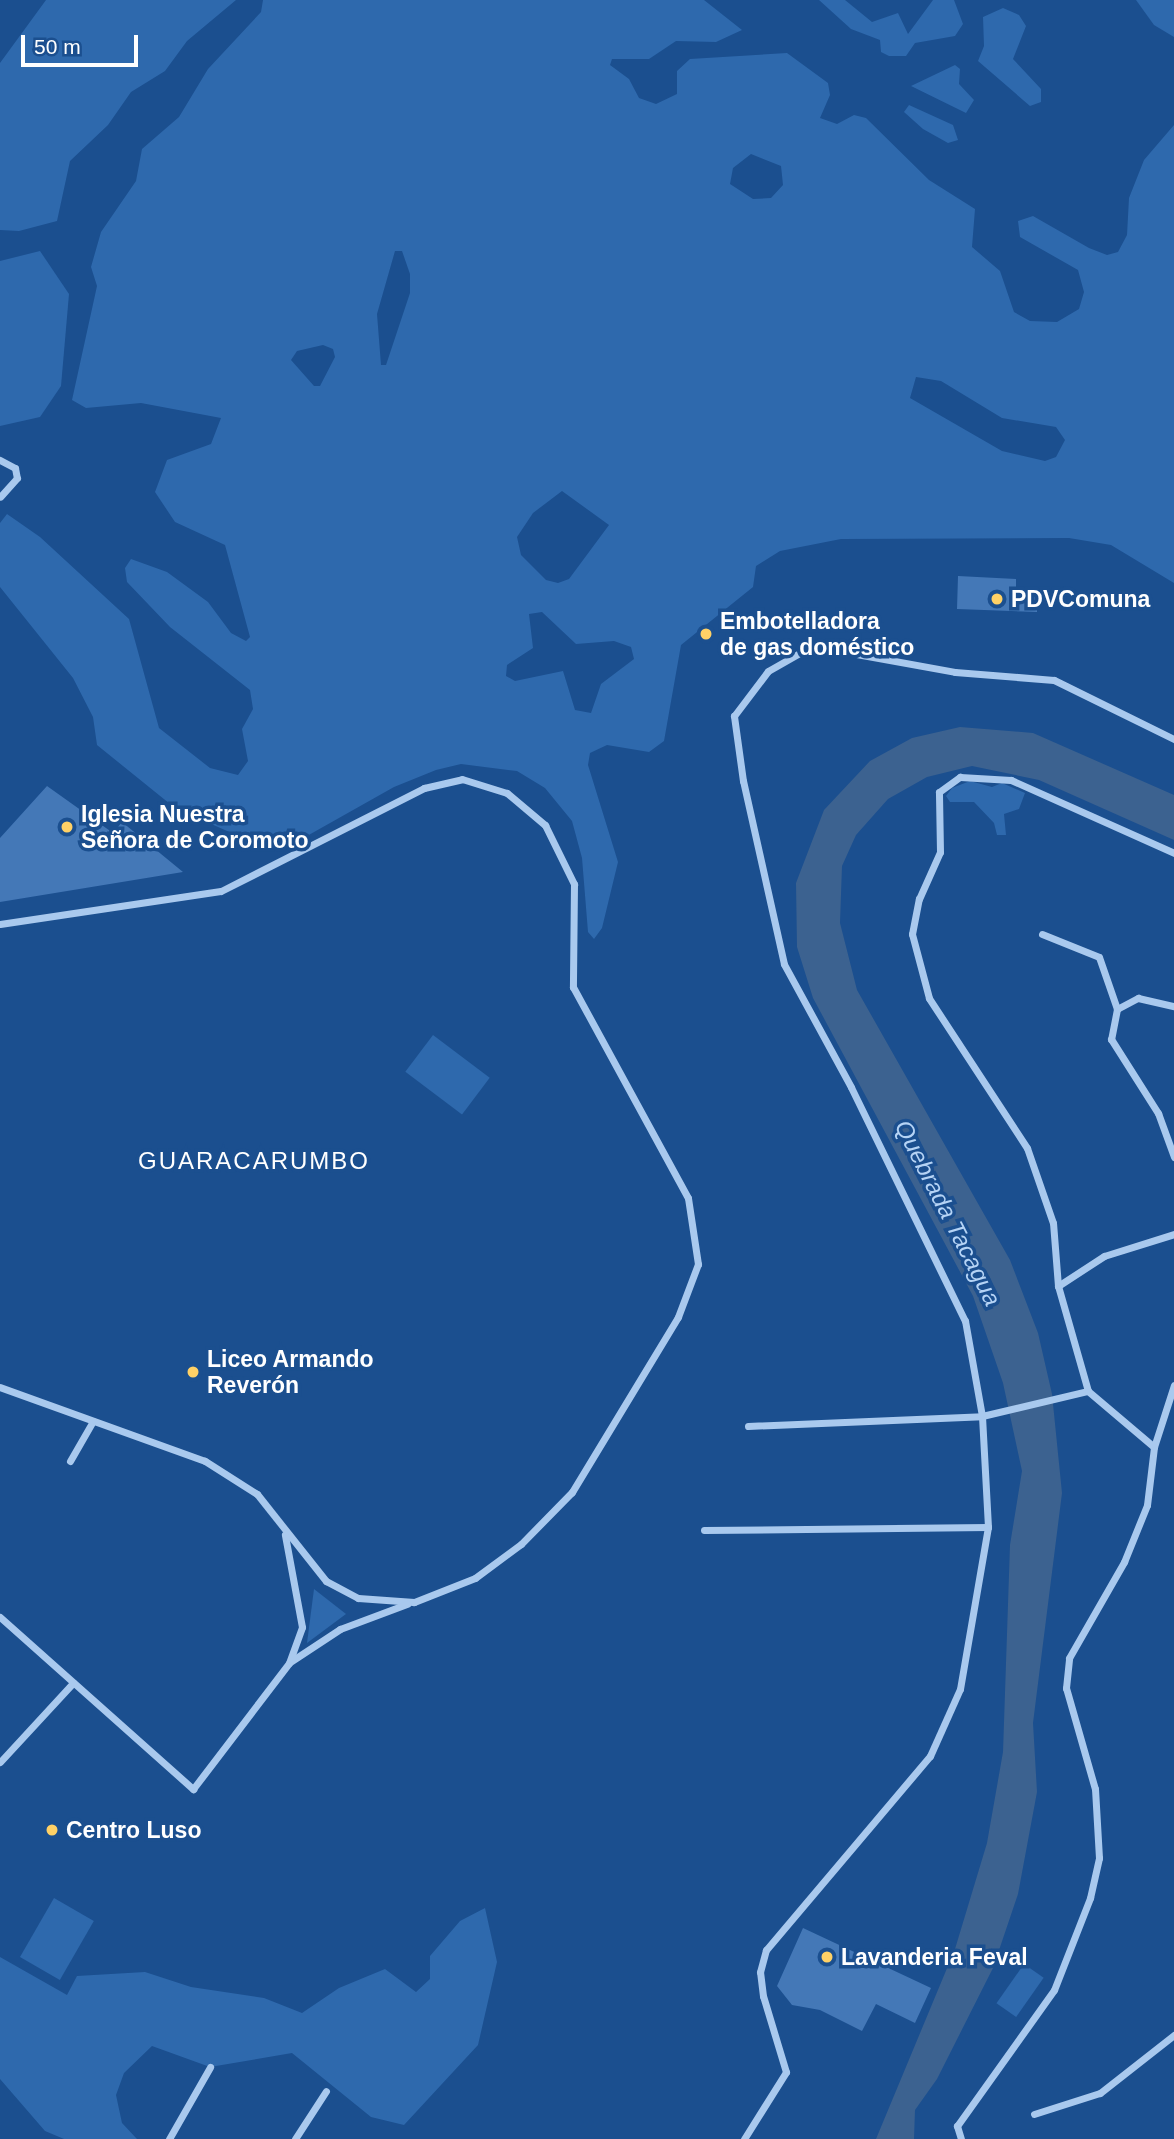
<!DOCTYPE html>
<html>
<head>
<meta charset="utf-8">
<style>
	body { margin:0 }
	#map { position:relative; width:1174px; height:2139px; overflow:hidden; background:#1b4f8f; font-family:Helvetica,sans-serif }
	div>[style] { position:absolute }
	.green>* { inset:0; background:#2e69ad; transform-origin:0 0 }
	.water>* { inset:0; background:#3c6290 }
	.building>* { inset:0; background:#4478b7 }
	.minor>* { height:7px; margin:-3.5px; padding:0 3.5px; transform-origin:3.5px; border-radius:3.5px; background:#a9c9ee }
	.dots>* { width:19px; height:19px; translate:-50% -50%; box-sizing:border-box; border:4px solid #1b4f8f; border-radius:50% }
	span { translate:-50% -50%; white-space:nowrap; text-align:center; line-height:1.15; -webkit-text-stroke:7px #1b4f8f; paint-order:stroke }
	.poi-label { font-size:23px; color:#fff; font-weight:700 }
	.left { translate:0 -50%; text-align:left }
	.neighbourhood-label { font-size:24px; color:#fff; letter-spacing:2px }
	.water-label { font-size:24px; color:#b5d3f5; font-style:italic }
	.scale { position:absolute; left:21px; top:35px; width:117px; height:32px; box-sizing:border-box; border:4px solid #fff; border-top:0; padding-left:9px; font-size:21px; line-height:24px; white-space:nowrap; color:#fff; -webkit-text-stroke:5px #1b4f8f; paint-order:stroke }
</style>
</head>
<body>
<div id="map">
	<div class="green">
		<i style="clip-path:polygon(46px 0,236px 0,187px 41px,165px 71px,131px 92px,108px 125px,70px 161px,57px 221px,19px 231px,0 230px,0 63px)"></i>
		<i style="clip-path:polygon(evenodd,263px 0,704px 0,742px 30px,716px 42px,676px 41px,649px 59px,612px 59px,610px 65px,629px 79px,639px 98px,656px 104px,677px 94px,677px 71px,690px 59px,787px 53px,828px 83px,830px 95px,820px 118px,837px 124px,854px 115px,866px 118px,929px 180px,975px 209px,972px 247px,1000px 271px,1014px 312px,1030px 321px,1057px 322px,1079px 309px,1084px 292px,1078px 270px,1020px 237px,1018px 221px,1033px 216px,1089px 248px,1107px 255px,1118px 252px,1127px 235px,1129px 198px,1144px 160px,1174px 125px,1174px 583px,1111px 545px,1069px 538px,841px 539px,780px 551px,756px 566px,753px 587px,681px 645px,664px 741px,649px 752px,607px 745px,590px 753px,588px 765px,618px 862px,602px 928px,594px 939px,588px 932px,582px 858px,572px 821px,545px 788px,517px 771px,461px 764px,436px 770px,394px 787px,291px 845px,271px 847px,243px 838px,175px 808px,97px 745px,93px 717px,73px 678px,0 587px,0 523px,7px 514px,40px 537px,129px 619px,159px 728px,210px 768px,238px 775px,248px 761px,242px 729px,253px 709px,250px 690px,170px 627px,127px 582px,125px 568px,131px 559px,167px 572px,208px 602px,231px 633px,246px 641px,250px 637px,225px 545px,175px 522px,155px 492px,167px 460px,211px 444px,221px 418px,141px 403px,86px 408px,72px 400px,97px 286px,91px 267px,101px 232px,136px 181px,142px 149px,179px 117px,208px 69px,261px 12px,263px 0,751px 154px,781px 166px,783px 185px,771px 198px,753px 199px,730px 184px,733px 168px,751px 154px,263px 0,395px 251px,402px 251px,410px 274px,410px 293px,386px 365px,381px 365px,377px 314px,395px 251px,263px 0,323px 345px,333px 349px,335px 357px,320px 386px,314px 386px,291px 360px,297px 351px,323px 345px,263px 0,916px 377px,941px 381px,1002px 418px,1056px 427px,1065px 440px,1056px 457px,1045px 461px,1002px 451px,910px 398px,916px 377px,263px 0,562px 491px,609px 525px,569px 579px,558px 583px,546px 580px,521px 555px,517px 537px,533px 513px,562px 491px,263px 0,542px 612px,576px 644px,614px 641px,631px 647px,634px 659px,601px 684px,591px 713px,575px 710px,563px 671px,515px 681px,506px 676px,507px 665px,533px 648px,529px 614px,542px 612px)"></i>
		<i style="clip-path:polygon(819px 0,845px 0,872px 22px,898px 13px,908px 34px,933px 0,954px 0,963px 24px,955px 36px,915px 43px,906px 56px,889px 56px,881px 52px,880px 40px,851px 29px)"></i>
		<i style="clip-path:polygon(1136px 0,1174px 0,1174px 37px,1154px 25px)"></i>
		<i style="clip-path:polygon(1003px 8px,1019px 15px,1026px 26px,1013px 59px,1041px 89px,1041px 102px,1030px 106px,978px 61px,984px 46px,983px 17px)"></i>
		<i style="clip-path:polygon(955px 65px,960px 69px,959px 84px,974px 100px,966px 113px,911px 86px)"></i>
		<i style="clip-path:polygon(909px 105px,953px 125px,958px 140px,948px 143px,923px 129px,904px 112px)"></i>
		<i style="clip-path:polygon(40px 251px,69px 294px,61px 386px,40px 417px,0 426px,0 261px)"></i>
		<i style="clip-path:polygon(970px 781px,992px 787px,1002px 783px,1025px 793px,1019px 809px,1004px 814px,1006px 835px,997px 835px,994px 823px,974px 802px,950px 802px,946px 796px,952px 788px)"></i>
		<i style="left:433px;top:1035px;width:71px;height:46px;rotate:37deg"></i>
		<i style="clip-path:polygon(314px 1589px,346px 1614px,307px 1643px)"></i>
		<i style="left:54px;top:1898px;width:46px;height:68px;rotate:30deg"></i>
		<i style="clip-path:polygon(485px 1908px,497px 1962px,478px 2045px,404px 2125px,371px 2117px,292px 2053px,210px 2067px,152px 2046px,124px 2073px,116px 2095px,122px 2123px,137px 2139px,64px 2139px,45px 2131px,0 2079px,0 1957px,67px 1995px,77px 1976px,145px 1972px,191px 1987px,264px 1998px,302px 2013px,339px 1988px,385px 1969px,416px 1992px,430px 1979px,430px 1956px,460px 1921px)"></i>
		<i style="left:1024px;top:1964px;width:24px;height:48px;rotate:35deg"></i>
	</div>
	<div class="water">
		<i style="clip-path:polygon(960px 727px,1033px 733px,1174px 795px,1174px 840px,1039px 780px,972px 766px,927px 777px,888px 799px,856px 835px,842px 866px,840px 923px,857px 990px,1010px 1260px,1038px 1333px,1052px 1394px,1062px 1493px,1033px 1723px,1037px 1792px,1018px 1894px,993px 1968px,937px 2079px,915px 2110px,914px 2139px,876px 2139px,955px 1949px,987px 1843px,1003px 1752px,1010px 1545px,1022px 1471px,1003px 1383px,973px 1296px,813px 998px,797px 947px,796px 883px,824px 810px,870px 761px,912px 738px)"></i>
	</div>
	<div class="building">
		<i style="clip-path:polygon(958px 576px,1016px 579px,1016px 588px,1037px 588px,1037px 612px,957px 609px)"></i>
		<i style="clip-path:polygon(47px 786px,113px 833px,122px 822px,183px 872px,0 902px,0 838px)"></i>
		<i style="clip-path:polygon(803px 1928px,931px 1988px,915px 2023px,876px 2004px,862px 2031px,820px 2010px,792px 2005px,777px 1986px)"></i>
	</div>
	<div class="minor">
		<i style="left:0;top:460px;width:17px;rotate:28deg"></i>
		<i style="left:15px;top:468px;width:10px;rotate:79deg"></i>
		<i style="left:17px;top:478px;width:25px;rotate:132deg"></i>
		<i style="left:0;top:924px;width:223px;rotate:-8.5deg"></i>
		<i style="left:221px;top:891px;width:228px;rotate:-26.9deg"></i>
		<i style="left:424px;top:788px;width:39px;rotate:-13deg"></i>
		<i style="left:462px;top:779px;width:47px;rotate:17.3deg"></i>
		<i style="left:507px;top:793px;width:50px;rotate:40.1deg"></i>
		<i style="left:545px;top:825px;width:66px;rotate:63.8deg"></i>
		<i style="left:574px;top:884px;width:103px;rotate:90.6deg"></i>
		<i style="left:573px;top:987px;width:240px;rotate:61.4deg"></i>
		<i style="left:688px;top:1198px;width:67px;rotate:81.4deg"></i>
		<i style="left:698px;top:1264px;width:57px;rotate:110.7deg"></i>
		<i style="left:678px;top:1317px;width:205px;rotate:121.2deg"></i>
		<i style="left:572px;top:1492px;width:73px;rotate:134.4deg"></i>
		<i style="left:521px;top:1544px;width:57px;rotate:143.5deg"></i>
		<i style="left:475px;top:1578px;width:66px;rotate:158.5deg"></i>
		<i style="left:414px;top:1602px;width:56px;rotate:-175.9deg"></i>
		<i style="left:358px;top:1598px;width:36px;rotate:-152deg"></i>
		<i style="left:326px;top:1581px;width:111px;rotate:-128.4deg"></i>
		<i style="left:257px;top:1494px;width:62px;rotate:-147.6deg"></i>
		<i style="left:205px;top:1461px;width:218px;rotate:-160.2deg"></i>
		<i style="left:1042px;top:934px;width:61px;rotate:22deg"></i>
		<i style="left:1099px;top:957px;width:55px;rotate:70.9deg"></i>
		<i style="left:1117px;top:1009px;width:31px;rotate:101deg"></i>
		<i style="left:1111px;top:1039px;width:88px;rotate:57.6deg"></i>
		<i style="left:1158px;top:1113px;width:47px;rotate:70deg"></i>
		<i style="left:1117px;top:1009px;width:24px;rotate:-28deg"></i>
		<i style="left:1138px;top:998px;width:37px;rotate:13deg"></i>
		<i style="left:1058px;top:1286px;width:55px;rotate:-33.1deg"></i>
		<i style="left:1104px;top:1256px;width:73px;rotate:-17.4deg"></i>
		<i style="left:748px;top:1426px;width:234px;rotate:-2.4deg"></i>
		<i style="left:982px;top:1416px;width:109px;rotate:-13.3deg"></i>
		<i style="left:1154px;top:1447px;width:65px;rotate:-72.1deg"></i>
		<i style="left:70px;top:1461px;width:46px;rotate:-60.1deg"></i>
		<i style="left:704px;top:1530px;width:284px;rotate:-0.6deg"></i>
		<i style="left:0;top:1617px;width:259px;rotate:41.7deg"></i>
		<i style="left:193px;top:1789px;width:158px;rotate:-52.7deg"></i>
		<i style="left:289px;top:1663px;width:38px;rotate:-70deg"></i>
		<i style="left:302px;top:1627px;width:94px;rotate:-100.5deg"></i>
		<i style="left:290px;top:1662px;width:60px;rotate:-33.4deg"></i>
		<i style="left:340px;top:1629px;width:72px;rotate:-20.5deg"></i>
		<i style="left:0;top:1762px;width:108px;rotate:-47.3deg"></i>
		<i style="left:1034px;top:2114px;width:69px;rotate:-17.7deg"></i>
		<i style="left:1100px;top:2093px;width:94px;rotate:-38.1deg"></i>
		<i style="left:169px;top:2139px;width:83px;rotate:-60.3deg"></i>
		<i style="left:295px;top:2139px;width:57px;rotate:-57.1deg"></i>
		<i style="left:744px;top:2139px;width:79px;rotate:-57.9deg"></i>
		<i style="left:786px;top:2072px;width:79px;rotate:-106.8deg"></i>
		<i style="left:763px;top:1996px;width:24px;rotate:-97deg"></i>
		<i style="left:760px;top:1972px;width:23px;rotate:-75deg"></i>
		<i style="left:766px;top:1950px;width:254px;rotate:-49.8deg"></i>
		<i style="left:930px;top:1756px;width:73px;rotate:-65.9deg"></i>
		<i style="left:960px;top:1689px;width:164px;rotate:-80.2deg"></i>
		<i style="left:988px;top:1527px;width:111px;rotate:-93.1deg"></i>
		<i style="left:982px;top:1416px;width:97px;rotate:-100.1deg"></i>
		<i style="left:965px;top:1321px;width:260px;rotate:-116deg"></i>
		<i style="left:851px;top:1087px;width:140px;rotate:-118.6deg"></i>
		<i style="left:784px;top:964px;width:188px;rotate:-102.6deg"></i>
		<i style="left:743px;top:781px;width:66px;rotate:-97.9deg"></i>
		<i style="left:734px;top:716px;width:56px;rotate:-52.9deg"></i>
		<i style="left:768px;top:671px;width:51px;rotate:-29.6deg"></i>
		<i style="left:812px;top:646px;width:145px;rotate:10.3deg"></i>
		<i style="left:955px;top:672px;width:99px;rotate:4.6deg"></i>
		<i style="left:1054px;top:680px;width:134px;rotate:26.2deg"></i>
		<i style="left:961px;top:2139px;width:14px;rotate:-107deg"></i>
		<i style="left:957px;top:2126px;width:167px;rotate:-54.5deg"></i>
		<i style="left:1054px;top:1990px;width:99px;rotate:-68.6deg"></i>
		<i style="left:1090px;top:1898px;width:41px;rotate:-77.3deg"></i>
		<i style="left:1099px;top:1858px;width:69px;rotate:-93.3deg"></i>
		<i style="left:1095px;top:1789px;width:105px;rotate:-106deg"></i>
		<i style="left:1066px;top:1688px;width:30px;rotate:-84deg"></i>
		<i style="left:1069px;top:1658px;width:111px;rotate:-60.2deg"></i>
		<i style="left:1124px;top:1562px;width:61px;rotate:-68deg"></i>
		<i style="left:1147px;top:1505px;width:58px;rotate:-83.1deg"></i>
		<i style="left:1154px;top:1447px;width:87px;rotate:-139.7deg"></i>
		<i style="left:1088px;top:1391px;width:109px;rotate:-105.9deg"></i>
		<i style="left:1058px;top:1286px;width:63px;rotate:-94.5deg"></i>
		<i style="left:1053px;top:1223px;width:79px;rotate:-109.1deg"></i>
		<i style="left:1027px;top:1148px;width:179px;rotate:-123.2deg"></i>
		<i style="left:929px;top:998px;width:66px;rotate:-104.9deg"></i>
		<i style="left:912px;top:934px;width:36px;rotate:-79deg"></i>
		<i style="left:919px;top:899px;width:51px;rotate:-65.9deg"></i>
		<i style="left:940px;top:852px;width:60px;rotate:-91deg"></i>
		<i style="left:939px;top:792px;width:26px;rotate:-36deg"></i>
		<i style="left:960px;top:777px;width:51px;rotate:3.4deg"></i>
		<i style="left:1011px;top:780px;width:179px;rotate:24.1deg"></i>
	</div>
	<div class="dots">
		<i style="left:997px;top:599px;background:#ffd166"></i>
		<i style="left:706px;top:634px;background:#ffd166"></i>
		<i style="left:67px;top:827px;background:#ffd166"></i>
		<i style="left:193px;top:1372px;background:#ffd166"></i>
		<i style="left:52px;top:1830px;background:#ffd166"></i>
		<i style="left:827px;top:1957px;background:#ffd166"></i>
	</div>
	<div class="poi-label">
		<span class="left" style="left:1011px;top:599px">PDVComuna</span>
		<span class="left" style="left:720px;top:634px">Embotelladora<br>de gas doméstico</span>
		<span class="left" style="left:81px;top:827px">Iglesia Nuestra<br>Señora de Coromoto</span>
		<span class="left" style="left:207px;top:1372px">Liceo Armando<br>Reverón</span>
		<span class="left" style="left:66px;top:1830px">Centro Luso</span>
		<span class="left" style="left:841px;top:1957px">Lavanderia Feval</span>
	</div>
	<div class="neighbourhood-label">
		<span style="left:254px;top:1161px">GUARACARUMBO</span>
	</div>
	<div class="water-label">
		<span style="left:948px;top:1213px;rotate:63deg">Quebrada Tacagua</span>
	</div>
	<div class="scale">50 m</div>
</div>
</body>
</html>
